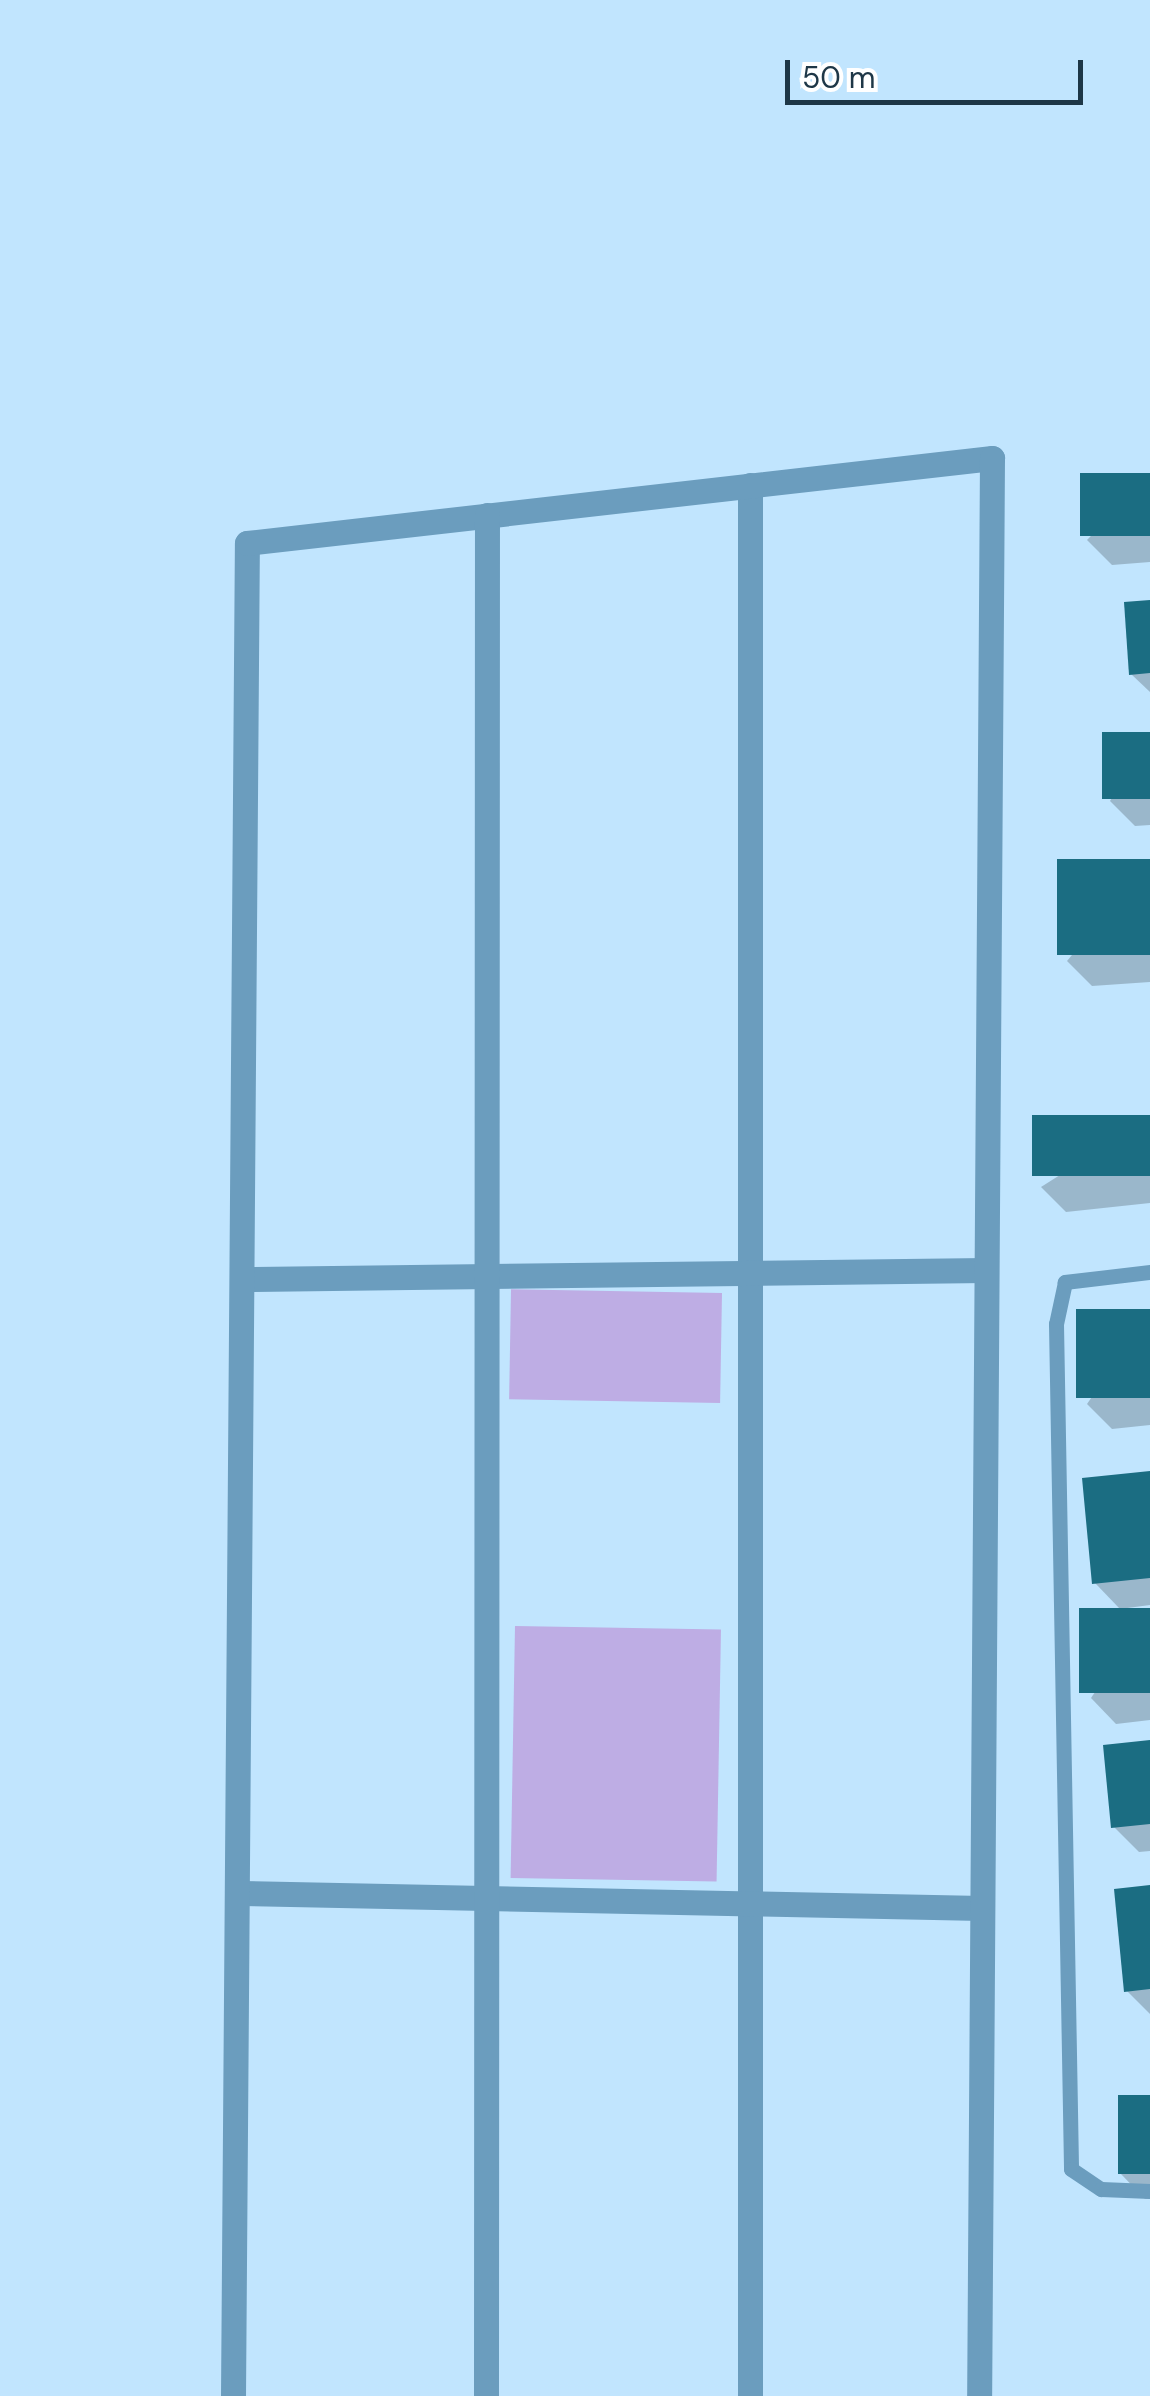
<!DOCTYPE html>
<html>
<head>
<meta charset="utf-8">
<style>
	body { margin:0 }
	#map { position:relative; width:1150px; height:2396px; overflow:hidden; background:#c1e5fe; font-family:"DM Sans",sans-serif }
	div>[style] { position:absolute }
	.green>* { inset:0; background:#beade4; transform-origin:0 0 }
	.shadow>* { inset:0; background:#0003 }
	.building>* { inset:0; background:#1b6d82; transform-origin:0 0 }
	.lane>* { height:15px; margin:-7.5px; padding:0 7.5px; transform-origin:7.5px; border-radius:7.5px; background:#6b9dbe }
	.street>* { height:25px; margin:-12.5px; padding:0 12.5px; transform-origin:12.5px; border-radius:12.5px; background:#6b9dbe }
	span { translate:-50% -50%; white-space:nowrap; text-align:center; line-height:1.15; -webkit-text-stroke:10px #fff; paint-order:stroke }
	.scale { position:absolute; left:785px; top:60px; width:298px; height:45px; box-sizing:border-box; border:5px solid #1e3747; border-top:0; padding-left:12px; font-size:30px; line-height:35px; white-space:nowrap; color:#1e3747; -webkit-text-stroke:8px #fff; paint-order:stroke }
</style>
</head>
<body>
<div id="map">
	<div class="green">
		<i style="left:722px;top:1293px;width:110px;height:211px;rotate:91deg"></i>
		<i style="left:515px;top:1626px;width:206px;height:252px;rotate:1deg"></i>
	</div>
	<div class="shadow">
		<i style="clip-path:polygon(1150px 475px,1150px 562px,1112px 565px,1087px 540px)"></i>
		<i style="clip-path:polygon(1150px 603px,1150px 692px,1131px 674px)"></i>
		<i style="clip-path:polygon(1150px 735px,1150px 825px,1135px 826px,1110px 801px)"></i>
		<i style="clip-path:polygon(1150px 861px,1150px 982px,1092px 986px,1067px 961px)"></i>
		<i style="clip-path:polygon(1150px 1118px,1150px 1203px,1066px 1212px,1041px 1187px)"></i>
		<i style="clip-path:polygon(1150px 1312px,1150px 1425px,1112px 1429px,1087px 1404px)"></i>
		<i style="clip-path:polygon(1150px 1473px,1150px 1605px,1120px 1609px,1095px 1583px)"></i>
		<i style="clip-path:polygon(1150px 1610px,1150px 1720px,1116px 1724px,1091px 1698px)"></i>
		<i style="clip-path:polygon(1150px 1743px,1150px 1851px,1139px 1852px,1114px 1827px)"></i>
		<i style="clip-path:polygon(1150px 1888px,1150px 2014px,1127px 1991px)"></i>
		<i style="clip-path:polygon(1150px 2098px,1150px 2199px,1145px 2199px,1120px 2173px)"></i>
	</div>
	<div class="building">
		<i style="left:1150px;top:473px;width:63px;height:70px;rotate:90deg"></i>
		<i style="clip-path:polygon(1150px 600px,1150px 673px,1129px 675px,1124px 602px)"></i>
		<i style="left:1150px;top:732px;width:67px;height:48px;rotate:90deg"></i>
		<i style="left:1150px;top:859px;width:96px;height:93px;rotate:90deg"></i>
		<i style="left:1150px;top:1115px;width:61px;height:118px;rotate:90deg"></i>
		<i style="left:1150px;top:1309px;width:89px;height:74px;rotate:90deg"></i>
		<i style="clip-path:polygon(1150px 1471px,1150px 1578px,1092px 1584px,1082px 1478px)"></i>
		<i style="left:1150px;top:1608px;width:85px;height:71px;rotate:90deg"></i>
		<i style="clip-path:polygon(1150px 1740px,1150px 1824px,1111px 1828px,1103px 1745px)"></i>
		<i style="clip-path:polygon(1150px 1885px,1150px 1989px,1124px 1992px,1114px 1889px)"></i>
		<i style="left:1118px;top:2095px;width:32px;height:79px"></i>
	</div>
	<div class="lane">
		<i style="left:1150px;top:1272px;width:86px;rotate:173.3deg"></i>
		<i style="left:1065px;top:1282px;width:43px;rotate:102.1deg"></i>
		<i style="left:1056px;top:1324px;width:845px;rotate:88.98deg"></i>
		<i style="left:1071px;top:2169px;width:36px;rotate:34deg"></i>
		<i style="left:1101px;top:2189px;width:49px;rotate:2.3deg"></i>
	</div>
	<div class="street">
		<i style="left:750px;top:485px;width:1911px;rotate:90deg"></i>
		<i style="left:246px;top:1279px;width:740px;rotate:-0.7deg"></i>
		<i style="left:238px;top:1893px;width:744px;rotate:1.16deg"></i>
		<i style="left:233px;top:2396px;width:1853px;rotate:-89.57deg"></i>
		<i style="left:247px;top:543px;width:750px;rotate:-6.51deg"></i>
		<i style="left:992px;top:458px;width:1938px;rotate:90.38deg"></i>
		<i style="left:486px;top:2396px;width:1881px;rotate:-89.97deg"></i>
	</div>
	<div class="scale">50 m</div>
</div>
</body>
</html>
